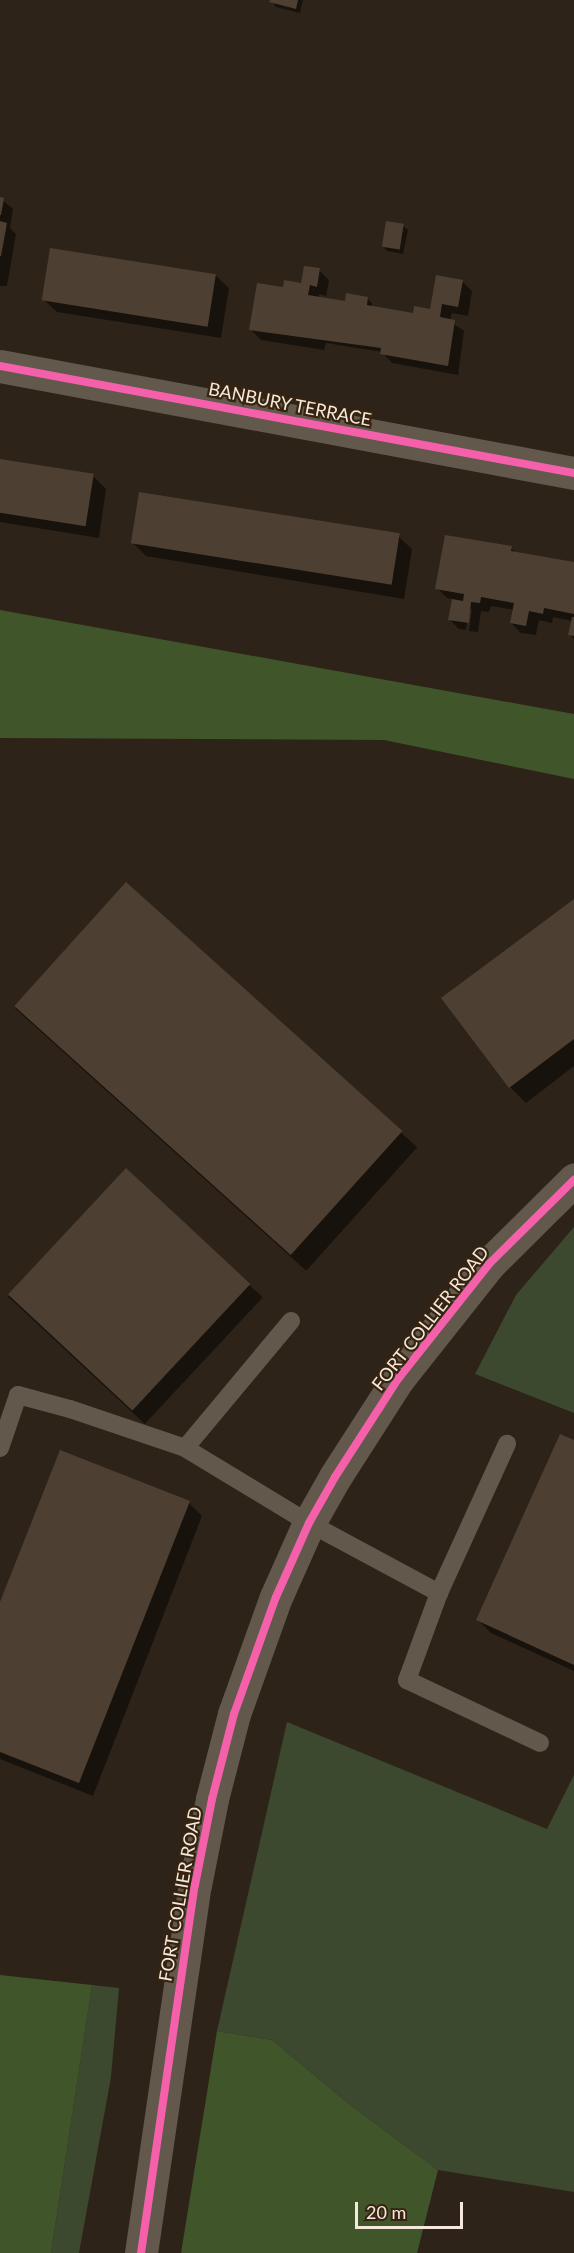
<!DOCTYPE html>
<html>
<head>
<meta charset="utf-8">
<style>
	body { margin:0 }
	#map { position:relative; width:574px; height:2253px; overflow:hidden; background:#2e2318; font-family:Lato,sans-serif }
	div>[style] { position:absolute }
	.green>* { inset:0; background:#3d492e }
	.forest>* { inset:0; background:#41552a }
	.shadow>* { inset:0; background:#0007; transform-origin:0 0 }
	.building>* { inset:0; background:#4d4033; transform-origin:0 0 }
	.service>* { height:18px; margin:-9px; padding:0 9px; transform-origin:9px; border-radius:9px; background:#62584c }
	.minor>* { height:33px; margin:-16.5px; padding:0 16.5px; transform-origin:16.5px; border-radius:16.5px; background:#62584c }
	.tertiary>* { height:33px; margin:-16.5px; padding:0 16.5px; transform-origin:16.5px; border-radius:16.5px; background:#62584c }
	.cycleway>* { height:8px; margin:-4px; padding:0 4px; transform-origin:4px; border-radius:4px; background:#f560ab }
	span { translate:-50% -50%; white-space:nowrap; text-align:center; line-height:1.15; -webkit-text-stroke:4.5px #362410; paint-order:stroke }
	.street-label { font-size:18px; color:#f5e8dc }
	.scale { position:absolute; left:355px; top:2202px; width:108px; height:27px; box-sizing:border-box; border:3px solid #f5e8dc; border-top:0; padding-left:8px; font-size:18px; line-height:21px; white-space:nowrap; color:#f5e8dc; -webkit-text-stroke:4px #362410; paint-order:stroke }
</style>
</head>
<body>
<div id="map">
	<div class="green">
		<i style="clip-path:polygon(574px 1227px,574px 1413px,475px 1374px,516px 1295px)"></i>
		<i style="clip-path:polygon(287px 1722px,547px 1829px,574px 1775px,574px 2192px,438px 2170px,349px 2104px,272px 2040px,217px 2031px)"></i>
		<i style="clip-path:polygon(92px 1985px,119px 1988px,111px 2077px,79px 2253px,51px 2253px)"></i>
	</div>
	<div class="forest">
		<i style="clip-path:polygon(0 610px,574px 714px,574px 779px,384px 740px,0 738px)"></i>
		<i style="clip-path:polygon(0 1975px,92px 1985px,51px 2253px,0 2253px)"></i>
		<i style="clip-path:polygon(217px 2031px,272px 2040px,349px 2104px,438px 2170px,417px 2253px,181px 2253px)"></i>
	</div>
	<div class="shadow">
		<i style="clip-path:polygon(271px 0,303px 0,300px 13px,276px 7px)"></i>
		<i style="clip-path:polygon(0 198px,13px 209px,10px 228px,16px 234px,7px 286px,0 286px)"></i>
		<i style="clip-path:polygon(403px 226px,408px 230px,403px 254px,387px 251px,382px 246px)"></i>
		<i style="clip-path:polygon(319px 270px,329px 280px,326px 296px,319px 294px,319px 298px,346px 303px,367px 298px,372px 303px,372px 307px,414px 314px,432px 310px,462px 281px,472px 291px,468px 316px,452px 313px,450px 321px,464px 331px,458px 375px,392px 363px,382px 352px,326px 343px,324px 350px,261px 340px,251px 330px,284px 289px,303px 285px)"></i>
		<i style="clip-path:polygon(215px 275px,229px 288px,221px 338px,57px 312px,43px 299px)"></i>
		<i style="clip-path:polygon(0 460px,93px 476px,106px 489px,99px 538px,0 522px)"></i>
		<i style="clip-path:polygon(398px 536px,412px 549px,404px 599px,146px 556px,132px 542px)"></i>
		<i style="clip-path:polygon(511px 548px,516px 553px,574px 564px,574px 639px,570px 635px,572px 621px,553px 617px,552px 623px,539px 620px,536px 635px,521px 633px,511px 623px,514px 610px,491px 606px,489px 612px,481px 611px,478px 632px,469px 631px,472px 609px,469px 609px,466px 630px,459px 629px,449px 619px,453px 599px,447px 598px,437px 588px)"></i>
		<i style="left:126px;top:885px;width:392px;height:166px;rotate:42deg"></i>
		<i style="clip-path:polygon(574px 901px,574px 1066px,526px 1103px,510px 1087px)"></i>
		<i style="left:126px;top:1170px;width:187px;height:173px;rotate:43deg"></i>
		<i style="clip-path:polygon(574px 1442px,574px 1671px,491px 1633px,477px 1619px)"></i>
		<i style="clip-path:polygon(189px 1503px,202px 1516px,93px 1796px,0 1759px,0 1606px)"></i>
	</div>
	<div class="building">
		<i style="clip-path:polygon(270px 0,298px 0,296px 9px,269px 2px)"></i>
		<i style="clip-path:polygon(0 197px,4px 198px,1px 215px,0 215px)"></i>
		<i style="clip-path:polygon(0 221px,7px 223px,1px 256px,0 256px)"></i>
		<i style="left:386px;top:221px;width:18px;height:26px;rotate:9deg"></i>
		<i style="left:50px;top:248px;width:168px;height:53px;rotate:9deg"></i>
		<i style="clip-path:polygon(304px 266px,320px 268px,317px 287px,310px 285px,308px 295px,345px 301px,346px 293px,368px 297px,367px 305px,413px 313px,414px 306px,430px 309px,436px 275px,463px 280px,458px 307px,442px 304px,440px 317px,455px 320px,448px 366px,380px 354px,381px 348px,249px 330px,257px 283px,283px 287px,284px 280px,301px 283px)"></i>
		<i style="left:0;top:459px;width:95px;height:53px;rotate:9deg"></i>
		<i style="left:139px;top:492px;width:264px;height:52px;rotate:9deg"></i>
		<i style="clip-path:polygon(445px 535px,512px 546px,511px 551px,574px 562px,574px 614px,544px 608px,543px 614px,529px 611px,526px 626px,510px 623px,514px 603px,481px 597px,480px 603px,471px 602px,469px 623px,448px 620px,452px 599px,463px 601px,464px 594px,435px 589px)"></i>
		<i style="clip-path:polygon(572px 617px,574px 617px,574px 636px,568px 635px)"></i>
		<i style="left:126px;top:882px;width:372px;height:167px;rotate:42deg"></i>
		<i style="clip-path:polygon(574px 899px,574px 1039px,509px 1088px,441px 998px)"></i>
		<i style="left:126px;top:1168px;width:170px;height:173px;rotate:43deg"></i>
		<i style="clip-path:polygon(560px 1434px,574px 1440px,574px 1665px,476px 1620px)"></i>
		<i style="clip-path:polygon(60px 1450px,190px 1501px,79px 1783px,0 1752px,0 1602px)"></i>
	</div>
	<div class="service">
		<i style="left:291px;top:1321px;width:165px;rotate:129.8deg"></i>
		<i style="left:185px;top:1448px;width:145px;rotate:31.2deg"></i>
		<i style="left:309px;top:1523px;width:148px;rotate:28.3deg"></i>
		<i style="left:439px;top:1593px;width:164px;rotate:-65.5deg"></i>
		<i style="left:0;top:1448px;width:56px;rotate:-71.2deg"></i>
		<i style="left:18px;top:1395px;width:54px;rotate:15.1deg"></i>
		<i style="left:70px;top:1409px;width:121px;rotate:18.7deg"></i>
		<i style="left:439px;top:1593px;width:93px;rotate:110.2deg"></i>
		<i style="left:407px;top:1680px;width:147px;rotate:25.3deg"></i>
	</div>
	<div class="minor">
		<i style="left:0;top:366px;width:584px;rotate:10.56deg"></i>
	</div>
	<div class="tertiary">
		<i style="left:141px;top:2253px;width:372px;rotate:-81.7deg"></i>
		<i style="left:195px;top:1885px;width:88px;rotate:-78.8deg"></i>
		<i style="left:212px;top:1799px;width:88px;rotate:-75.5deg"></i>
		<i style="left:234px;top:1714px;width:124px;rotate:-70.3deg"></i>
		<i style="left:276px;top:1597px;width:81px;rotate:-66deg"></i>
		<i style="left:309px;top:1523px;width:53px;rotate:-60.5deg"></i>
		<i style="left:335px;top:1477px;width:117px;rotate:-57.3deg"></i>
		<i style="left:398px;top:1379px;width:147px;rotate:-51.6deg"></i>
		<i style="left:489px;top:1264px;width:120px;rotate:-44.7deg"></i>
	</div>
	<div class="cycleway">
		<i style="left:0;top:366px;width:584px;rotate:10.56deg"></i>
		<i style="left:141px;top:2253px;width:372px;rotate:-81.7deg"></i>
		<i style="left:195px;top:1885px;width:88px;rotate:-78.8deg"></i>
		<i style="left:212px;top:1799px;width:88px;rotate:-75.5deg"></i>
		<i style="left:234px;top:1714px;width:124px;rotate:-70.3deg"></i>
		<i style="left:276px;top:1597px;width:81px;rotate:-66deg"></i>
		<i style="left:309px;top:1523px;width:53px;rotate:-60.5deg"></i>
		<i style="left:335px;top:1477px;width:117px;rotate:-57.3deg"></i>
		<i style="left:398px;top:1379px;width:147px;rotate:-51.6deg"></i>
		<i style="left:489px;top:1264px;width:120px;rotate:-44.7deg"></i>
	</div>
	<div class="street-label">
		<span style="left:290px;top:404px;rotate:11deg">BANBURY TERRACE</span>
		<span style="left:430px;top:1318px;rotate:-52deg">FORT COLLIER ROAD</span>
		<span style="left:180px;top:1894px;rotate:-80deg">FORT COLLIER ROAD</span>
	</div>
	<div class="scale">20 m</div>
</div>
</body>
</html>
